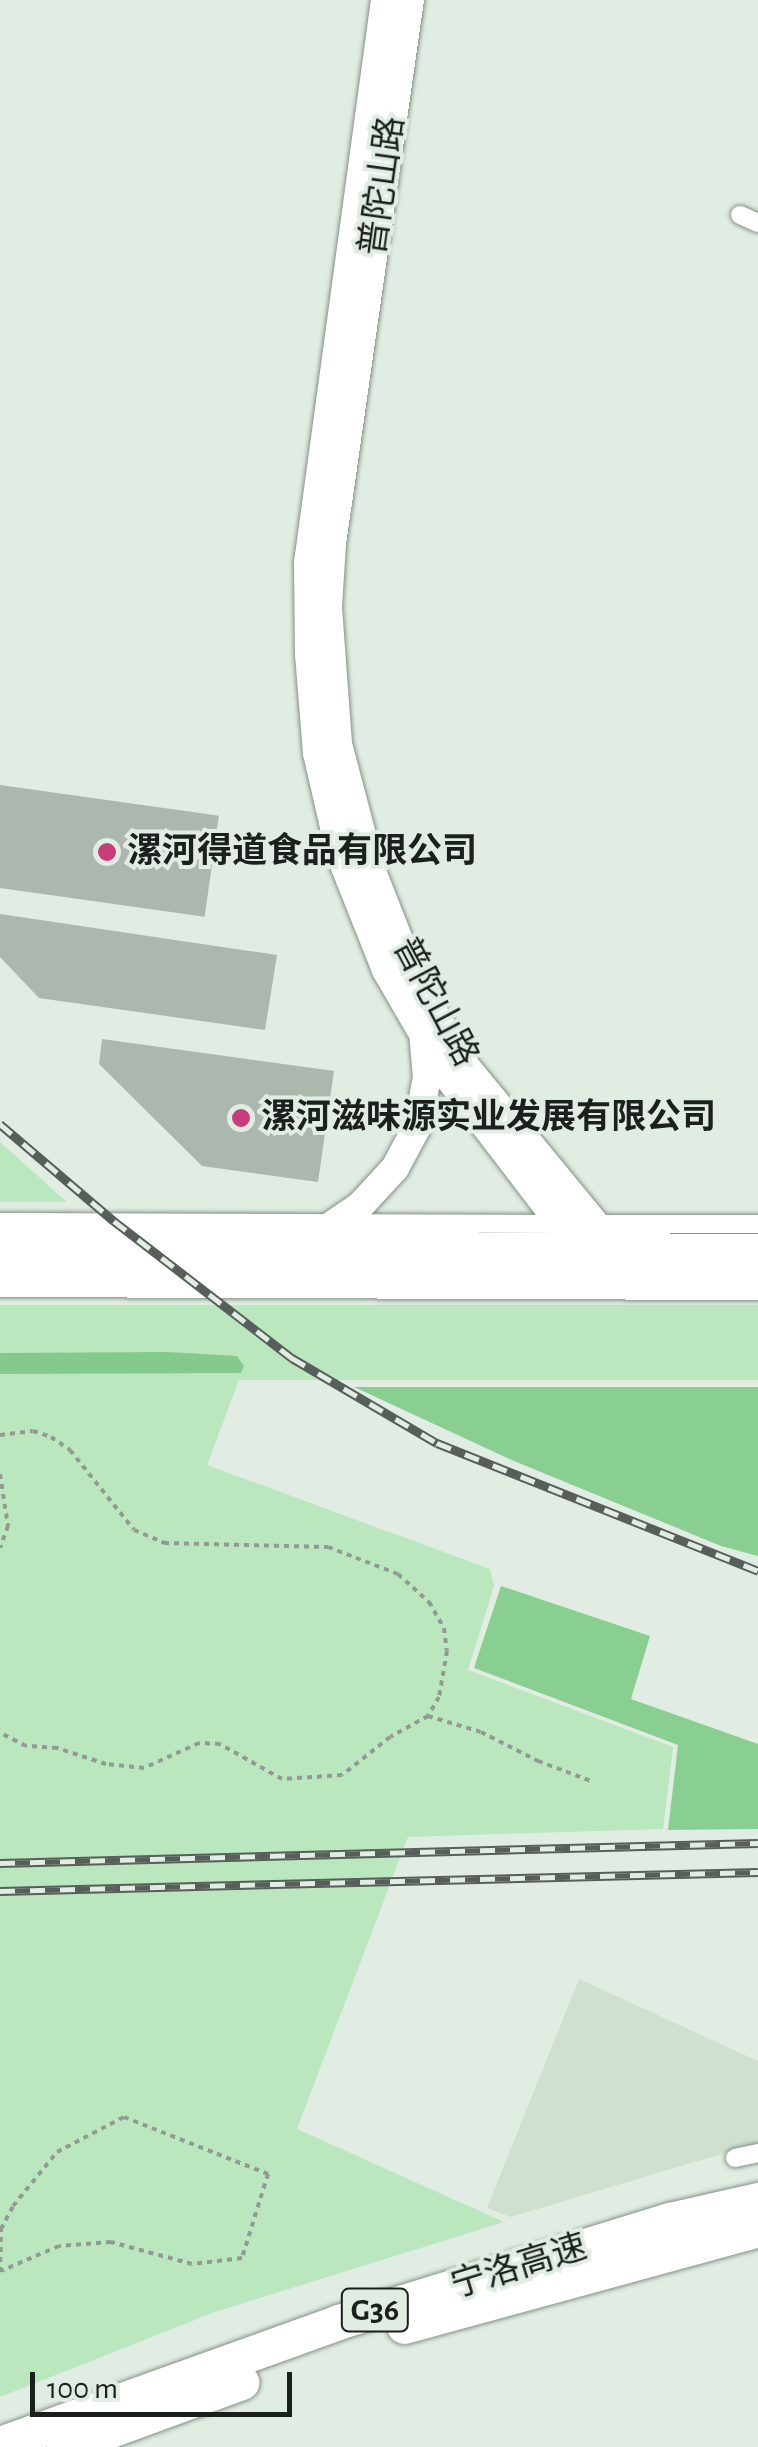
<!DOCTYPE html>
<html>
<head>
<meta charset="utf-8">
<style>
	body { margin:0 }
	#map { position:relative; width:758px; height:2447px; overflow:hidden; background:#e1ede2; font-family:"Alegreya Sans","Noto Sans SC",sans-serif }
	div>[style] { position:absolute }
	.built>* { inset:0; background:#cfe0d0 }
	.green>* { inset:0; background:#bae7be }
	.forest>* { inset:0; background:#88cf91 }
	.water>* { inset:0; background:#83ca8c }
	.building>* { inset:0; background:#acb7ad; transform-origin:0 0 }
	.path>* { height:4px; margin-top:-2px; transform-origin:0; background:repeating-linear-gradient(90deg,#929a93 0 5px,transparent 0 10px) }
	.roads { filter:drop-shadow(0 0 2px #859086) drop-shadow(0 0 2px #859086) }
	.minor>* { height:18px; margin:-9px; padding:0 9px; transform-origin:9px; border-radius:9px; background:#fff }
	.secondary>* { height:28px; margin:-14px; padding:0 14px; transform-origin:14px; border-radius:14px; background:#fff }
	.motorway>* { height:35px; margin:-17.5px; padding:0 17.5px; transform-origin:17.5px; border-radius:17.5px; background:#fff }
	.rail>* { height:9px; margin-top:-4.5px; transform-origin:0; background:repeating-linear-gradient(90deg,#e1ede2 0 15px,#585e59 0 30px); box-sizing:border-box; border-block:2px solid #585e59 }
	.dots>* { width:28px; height:28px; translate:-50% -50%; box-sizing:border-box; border:5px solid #e1ede2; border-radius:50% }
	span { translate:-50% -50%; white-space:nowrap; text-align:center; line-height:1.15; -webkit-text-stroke:8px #e1ede2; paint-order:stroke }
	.shield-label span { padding:2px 8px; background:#e1ede2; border:2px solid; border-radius:8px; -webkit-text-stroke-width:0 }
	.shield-label { font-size:32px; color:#1c201d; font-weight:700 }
	.street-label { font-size:35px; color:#1c201d }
	.poi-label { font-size:35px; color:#1c201d; font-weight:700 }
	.left { translate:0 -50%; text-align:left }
	.scale { position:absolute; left:30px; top:2372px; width:262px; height:45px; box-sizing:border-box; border:5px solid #1c201d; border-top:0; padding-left:12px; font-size:30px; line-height:35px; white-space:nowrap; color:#1c201d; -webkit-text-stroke:8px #e1ede2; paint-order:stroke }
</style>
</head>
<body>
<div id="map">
	<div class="built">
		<i style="clip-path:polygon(579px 1979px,758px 2061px,758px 2143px,511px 2217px,487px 2208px)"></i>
	</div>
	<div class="green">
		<i style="clip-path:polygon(0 1142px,67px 1202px,0 1202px)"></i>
		<i style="clip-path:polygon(0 1305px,758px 1305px,758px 1380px,239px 1380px,207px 1465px,490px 1569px,494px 1586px,468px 1670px,673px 1747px,663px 1829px,408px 1837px,297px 2129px,504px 2222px,215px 2312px,0 2397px)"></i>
	</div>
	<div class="forest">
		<i style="clip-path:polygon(354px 1387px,758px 1387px,758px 1556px,721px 1546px,514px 1461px)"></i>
		<i style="clip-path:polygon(501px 1586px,650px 1636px,631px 1699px,758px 1744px,758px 1829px,668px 1830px,678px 1745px,474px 1668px)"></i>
	</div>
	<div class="water">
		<i style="clip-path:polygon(167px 1352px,237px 1356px,244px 1366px,241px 1373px,0 1374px,0 1353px)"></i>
	</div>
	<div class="building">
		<i style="left:0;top:785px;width:221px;height:102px;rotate:8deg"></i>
		<i style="clip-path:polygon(0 914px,277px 955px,265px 1030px,39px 998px,0 957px)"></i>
		<i style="clip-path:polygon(102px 1039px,334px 1071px,318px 1182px,202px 1166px,99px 1064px)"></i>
	</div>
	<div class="path">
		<i style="left:0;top:1435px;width:33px;rotate:-7deg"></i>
		<i style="left:33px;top:1431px;width:19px;rotate:18deg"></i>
		<i style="left:51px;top:1437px;width:23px;rotate:34deg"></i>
		<i style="left:70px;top:1450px;width:102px;rotate:51.3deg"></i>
		<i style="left:134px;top:1530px;width:33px;rotate:23deg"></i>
		<i style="left:164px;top:1543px;width:164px;rotate:1.4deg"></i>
		<i style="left:328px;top:1547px;width:75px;rotate:21.1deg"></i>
		<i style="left:398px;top:1574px;width:42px;rotate:42.1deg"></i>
		<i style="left:429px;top:1602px;width:30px;rotate:60deg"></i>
		<i style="left:444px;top:1628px;width:23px;rotate:83deg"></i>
		<i style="left:447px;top:1651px;width:47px;rotate:99.9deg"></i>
		<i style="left:439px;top:1697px;width:22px;rotate:120deg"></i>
		<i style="left:428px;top:1716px;width:43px;rotate:151.1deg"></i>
		<i style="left:390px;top:1737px;width:61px;rotate:141.6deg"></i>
		<i style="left:342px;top:1775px;width:60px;rotate:176.2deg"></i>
		<i style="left:282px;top:1779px;width:71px;rotate:-150.6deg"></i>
		<i style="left:220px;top:1744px;width:21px;rotate:-177deg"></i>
		<i style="left:199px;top:1743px;width:60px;rotate:155.6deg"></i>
		<i style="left:144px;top:1768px;width:38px;rotate:-174deg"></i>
		<i style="left:106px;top:1764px;width:52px;rotate:-161.9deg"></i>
		<i style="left:57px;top:1748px;width:31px;rotate:-176deg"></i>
		<i style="left:26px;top:1746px;width:29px;rotate:-153deg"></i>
		<i style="left:0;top:1474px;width:53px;rotate:81.3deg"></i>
		<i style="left:8px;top:1526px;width:23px;rotate:110deg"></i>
		<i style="left:428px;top:1716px;width:55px;rotate:16.8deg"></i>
		<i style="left:481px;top:1732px;width:64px;rotate:27deg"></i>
		<i style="left:538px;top:1761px;width:57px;rotate:20.7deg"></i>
		<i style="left:0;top:2272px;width:43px;rotate:-88.7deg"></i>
		<i style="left:1px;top:2229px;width:26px;rotate:-62deg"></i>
		<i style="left:13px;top:2206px;width:70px;rotate:-50.8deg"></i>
		<i style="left:57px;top:2152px;width:76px;rotate:-27.6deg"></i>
		<i style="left:124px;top:2117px;width:155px;rotate:21.6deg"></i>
		<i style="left:268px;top:2174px;width:88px;rotate:107.2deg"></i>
		<i style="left:242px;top:2258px;width:50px;rotate:173.2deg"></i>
		<i style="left:192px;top:2264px;width:84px;rotate:-164.8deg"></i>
		<i style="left:111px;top:2242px;width:52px;rotate:175.6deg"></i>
		<i style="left:59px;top:2246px;width:63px;rotate:156.7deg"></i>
	</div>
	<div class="roads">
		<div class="minor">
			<i style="left:740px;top:215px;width:20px;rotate:24deg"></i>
			<i style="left:0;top:1222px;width:563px;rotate:0.2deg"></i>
			<i style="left:589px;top:1224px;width:169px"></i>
			<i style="left:0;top:1288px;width:758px;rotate:0.23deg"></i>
			<i style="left:735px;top:2158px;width:24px;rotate:-12deg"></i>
		</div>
		<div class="secondary">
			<i style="left:385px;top:0;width:568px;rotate:97.79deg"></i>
			<i style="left:308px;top:563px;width:91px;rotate:89.4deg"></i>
			<i style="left:309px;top:654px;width:99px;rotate:85.4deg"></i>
			<i style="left:317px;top:753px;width:107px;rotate:77deg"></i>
			<i style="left:341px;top:857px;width:122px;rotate:68.3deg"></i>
			<i style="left:386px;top:970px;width:124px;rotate:59.9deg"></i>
			<i style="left:448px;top:1077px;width:214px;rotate:52.6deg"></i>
			<i style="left:578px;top:1247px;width:36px;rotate:38deg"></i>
			<i style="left:606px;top:1269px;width:23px;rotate:-70deg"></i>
			<i style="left:614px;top:1247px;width:233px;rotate:-129.4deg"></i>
			<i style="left:466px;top:1067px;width:100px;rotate:-120.7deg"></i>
			<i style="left:415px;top:981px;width:120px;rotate:-111.4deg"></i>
			<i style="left:371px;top:869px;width:129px;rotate:-104.8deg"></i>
			<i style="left:338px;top:744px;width:137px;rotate:-94.2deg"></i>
			<i style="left:328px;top:607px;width:63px;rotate:-86.4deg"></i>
			<i style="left:332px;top:544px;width:550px;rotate:-81.84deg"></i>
			<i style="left:0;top:1244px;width:758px;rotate:0.3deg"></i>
			<i style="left:301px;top:1246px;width:71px;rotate:-34.1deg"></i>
			<i style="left:360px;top:1206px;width:52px;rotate:-47.4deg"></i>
			<i style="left:395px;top:1168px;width:47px;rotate:-61.8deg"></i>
			<i style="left:417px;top:1127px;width:50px;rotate:-78.5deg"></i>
			<i style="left:427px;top:1078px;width:37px;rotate:-95deg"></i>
			<i style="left:0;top:1267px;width:758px;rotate:0.15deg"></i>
		</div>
		<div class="motorway">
			<i style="left:404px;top:2326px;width:367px;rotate:-15.3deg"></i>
			<i style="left:0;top:2444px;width:359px;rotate:-19.8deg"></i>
			<i style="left:338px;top:2322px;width:347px;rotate:-17.1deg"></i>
			<i style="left:670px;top:2220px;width:90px;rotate:-12.8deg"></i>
			<i style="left:64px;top:2447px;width:189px;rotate:-20.1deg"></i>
		</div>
	</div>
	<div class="rail">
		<i style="left:0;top:1124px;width:150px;rotate:40.4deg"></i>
		<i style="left:114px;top:1221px;width:225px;rotate:37.6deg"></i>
		<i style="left:292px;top:1358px;width:168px;rotate:30.4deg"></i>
		<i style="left:437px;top:1443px;width:346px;rotate:21.7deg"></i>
		<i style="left:0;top:1863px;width:758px;rotate:-1.51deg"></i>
		<i style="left:0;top:1891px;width:758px;rotate:-1.44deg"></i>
	</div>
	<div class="dots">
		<i style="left:107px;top:852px;background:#c73e7a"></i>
		<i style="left:241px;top:1118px;background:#c73e7a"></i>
	</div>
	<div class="shield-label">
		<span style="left:375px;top:2310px">G36</span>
	</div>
	<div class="street-label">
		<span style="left:383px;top:186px;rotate:-82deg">普陀山路</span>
		<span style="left:435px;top:1002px;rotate:62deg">普陀山路</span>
		<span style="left:519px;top:2267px;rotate:-17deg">宁洛高速</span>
	</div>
	<div class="poi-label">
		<span class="left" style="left:127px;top:852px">漯河得道食品有限公司</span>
		<span class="left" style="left:261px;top:1118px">漯河滋味源实业发展有限公司</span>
	</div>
	<div class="scale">100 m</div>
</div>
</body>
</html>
